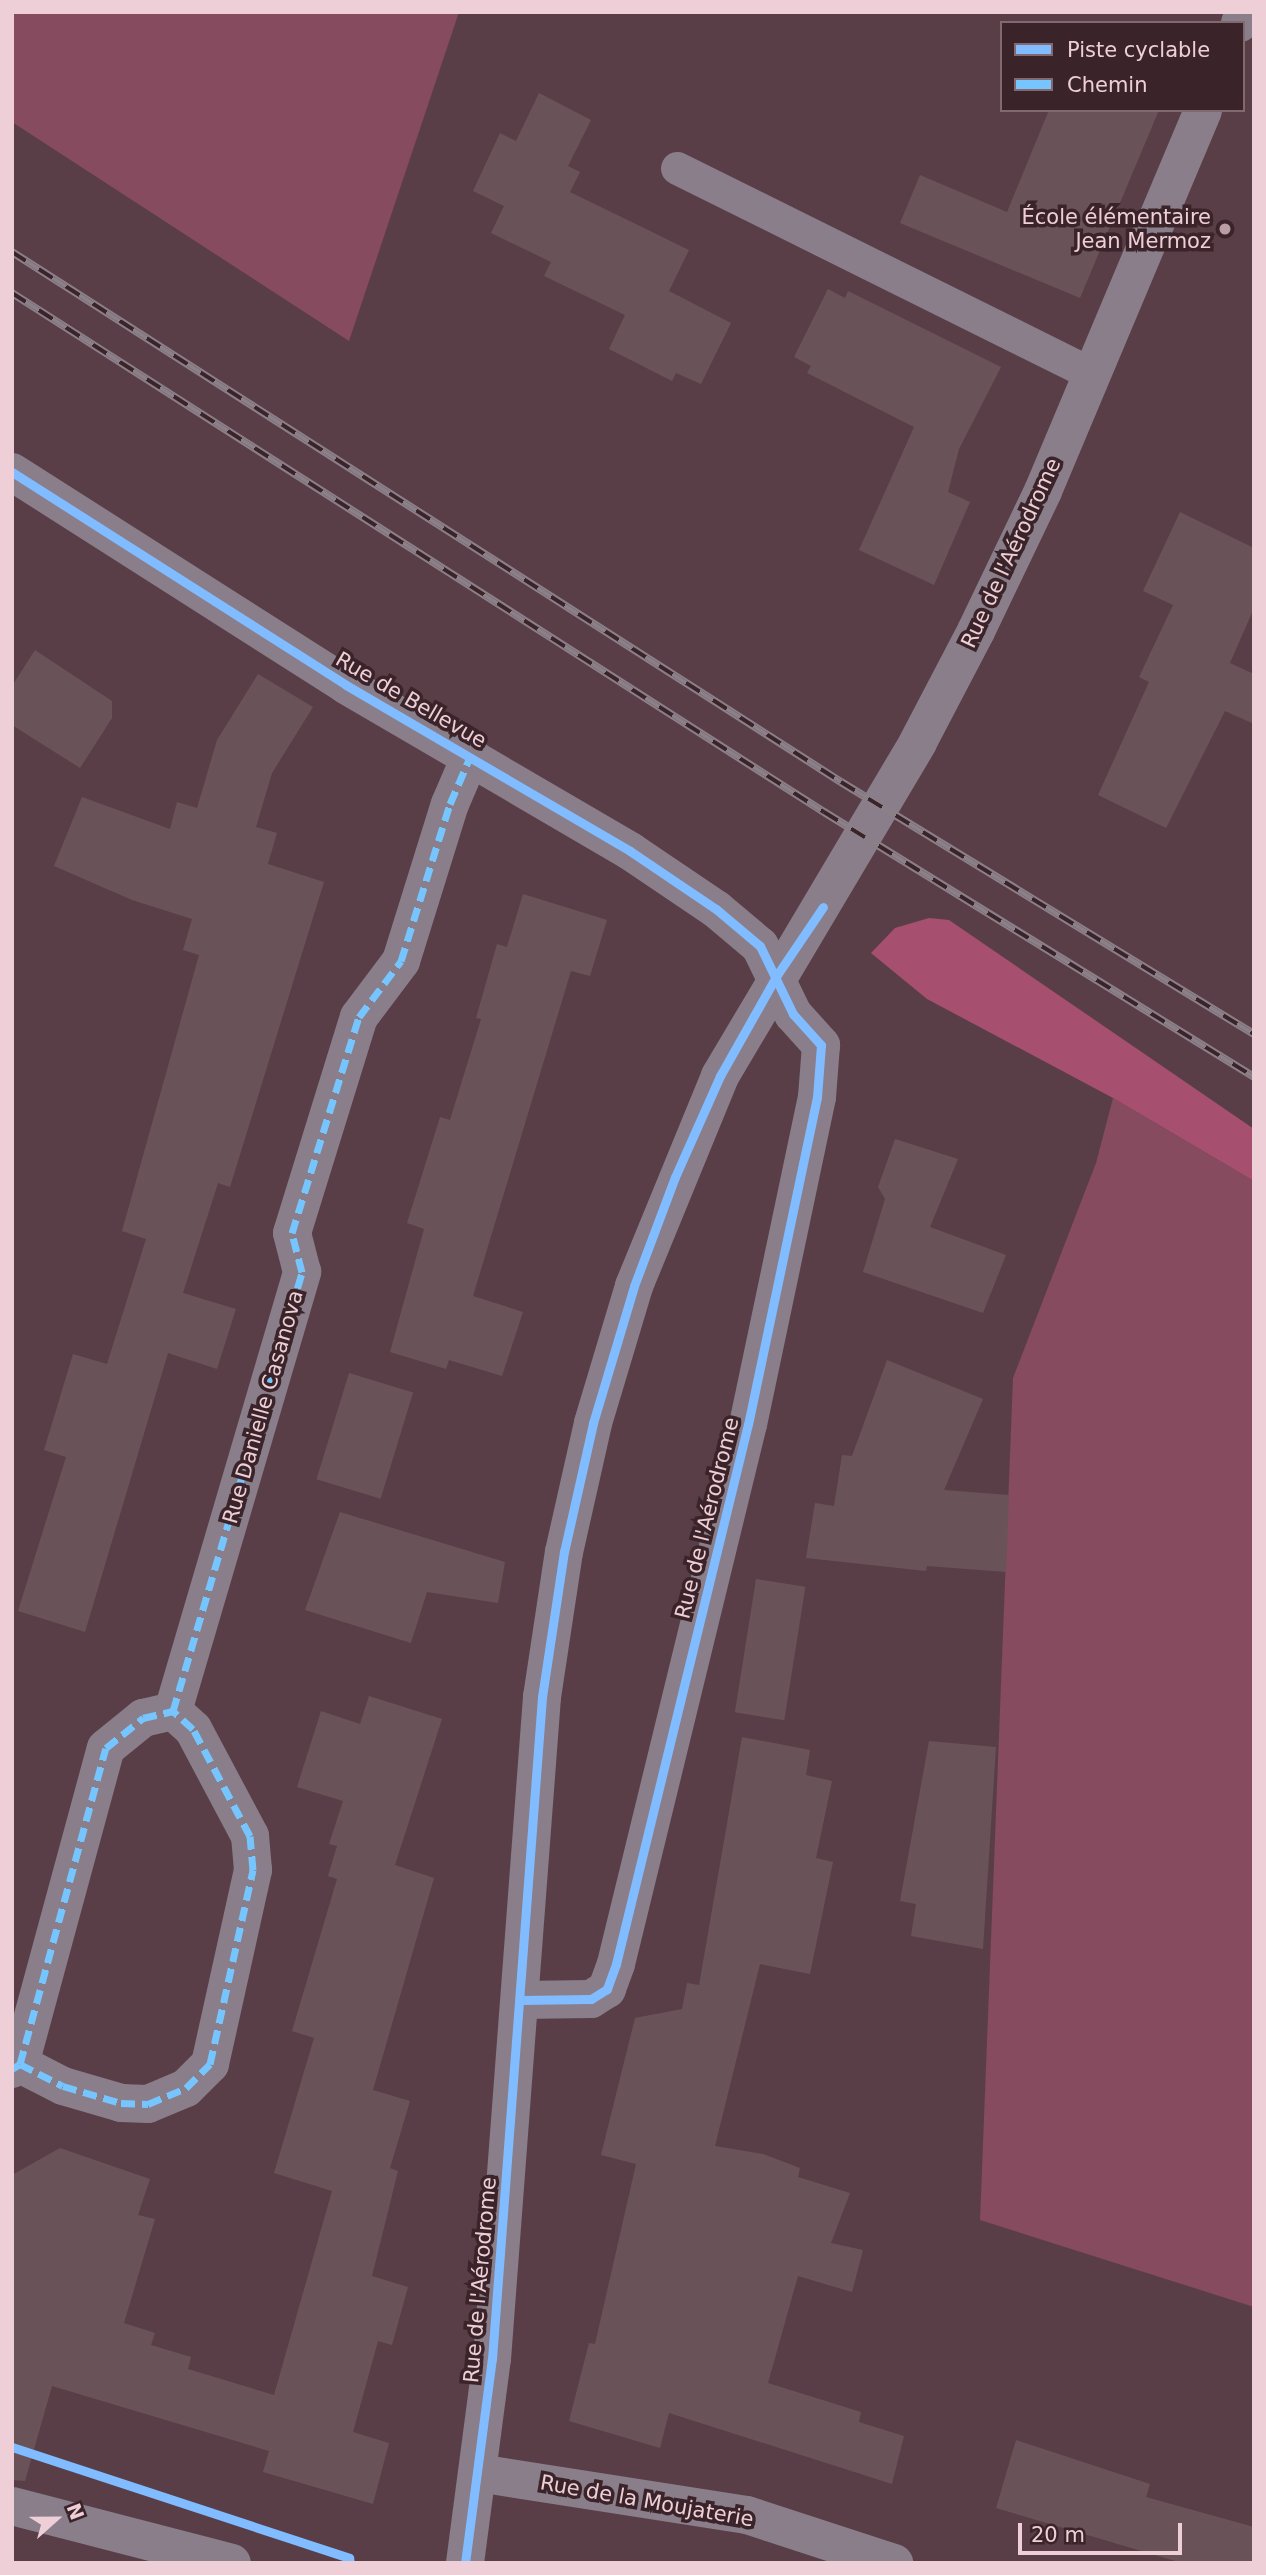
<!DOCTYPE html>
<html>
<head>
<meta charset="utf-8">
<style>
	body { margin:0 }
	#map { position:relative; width:1266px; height:2575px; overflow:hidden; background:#593e47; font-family:"DejaVu Sans",sans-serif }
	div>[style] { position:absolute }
	.green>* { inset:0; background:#864b5e }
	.forest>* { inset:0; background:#a64f6e }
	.building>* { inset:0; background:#6a5358; transform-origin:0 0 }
	.service>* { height:33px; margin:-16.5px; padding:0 16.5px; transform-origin:16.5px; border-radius:16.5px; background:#897e8a }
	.minor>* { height:38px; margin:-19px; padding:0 19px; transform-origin:19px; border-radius:19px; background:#897e8a }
	.tertiary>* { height:38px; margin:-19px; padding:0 19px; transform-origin:19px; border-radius:19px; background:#897e8a }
	.rail>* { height:8px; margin-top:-4px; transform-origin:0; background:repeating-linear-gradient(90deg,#3a242a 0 16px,#8b7f88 0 32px); box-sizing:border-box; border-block:2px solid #8b7f88 }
	.quiet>* { height:7px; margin-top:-3.5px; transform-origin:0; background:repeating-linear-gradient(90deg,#76c5fe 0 14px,transparent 0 21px) }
	.cycleway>* { height:9px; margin:-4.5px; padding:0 4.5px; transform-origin:4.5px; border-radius:4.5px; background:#80bcff }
	.dots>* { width:19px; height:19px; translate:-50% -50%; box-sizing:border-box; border:4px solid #3a242a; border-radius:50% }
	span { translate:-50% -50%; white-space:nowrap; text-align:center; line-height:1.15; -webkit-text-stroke:7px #3a242a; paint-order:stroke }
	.poi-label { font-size:21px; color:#eecfd7 }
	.right { translate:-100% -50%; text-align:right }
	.street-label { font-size:21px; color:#eecfd7 }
	.frame { position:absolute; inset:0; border:14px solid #eecfd7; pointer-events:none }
	.legend { position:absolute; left:1000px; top:21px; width:245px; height:91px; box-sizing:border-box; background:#3a242a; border:2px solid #82686f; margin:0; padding:9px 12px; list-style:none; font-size:21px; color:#eecfd7 }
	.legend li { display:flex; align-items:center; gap:14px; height:35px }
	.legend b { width:35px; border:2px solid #82686f }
	.north { position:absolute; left:21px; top:2484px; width:70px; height:70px; -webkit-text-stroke:5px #3a242a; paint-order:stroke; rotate:69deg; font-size:19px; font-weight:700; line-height:28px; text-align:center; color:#eecfd7 }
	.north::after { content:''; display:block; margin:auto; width:24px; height:32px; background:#eecfd7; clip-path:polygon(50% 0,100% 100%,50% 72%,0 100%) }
	.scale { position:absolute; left:1018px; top:2523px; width:164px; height:32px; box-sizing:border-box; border:4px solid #eecfd7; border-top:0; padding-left:9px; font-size:21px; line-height:24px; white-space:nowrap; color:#eecfd7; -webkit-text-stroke:5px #3a242a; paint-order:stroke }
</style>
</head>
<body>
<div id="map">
	<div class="green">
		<i style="clip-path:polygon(12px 12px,459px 12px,349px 341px,12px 122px)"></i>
		<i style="clip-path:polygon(1113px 1098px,1254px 1181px,1254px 2307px,980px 2220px,1013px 1378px,1096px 1163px)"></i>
	</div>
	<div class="forest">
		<i style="clip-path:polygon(929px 918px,949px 920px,1254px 1129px,1254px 1181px,1113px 1098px,927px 999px,871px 953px,895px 928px)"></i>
	</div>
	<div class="building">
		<i style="clip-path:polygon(539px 93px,591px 120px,568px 166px,580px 172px,570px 192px,689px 250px,669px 291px,731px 323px,701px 384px,676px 373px,672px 381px,609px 349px,625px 315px,544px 276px,551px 262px,491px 233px,504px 206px,473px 191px,500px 133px,516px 141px)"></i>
		<i style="clip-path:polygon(1049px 110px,1159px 110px,1080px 298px,900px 223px,920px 175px,1007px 212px)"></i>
		<i style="clip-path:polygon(828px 289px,845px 298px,848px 291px,1001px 367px,959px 449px,948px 492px,970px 502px,934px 585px,859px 550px,914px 427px,807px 373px,811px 366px,794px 357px)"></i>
		<i style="clip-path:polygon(1180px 512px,1254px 548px,1254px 608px,1230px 663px,1254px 674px,1254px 724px,1225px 711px,1166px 828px,1098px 795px,1149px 682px,1139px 677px,1173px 605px,1143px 591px)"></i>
		<i style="clip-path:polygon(35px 650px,112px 701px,112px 718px,80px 768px,12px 725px,12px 686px)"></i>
		<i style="clip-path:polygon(258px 674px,313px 707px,272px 773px,256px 827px,277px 833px,268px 864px,324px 882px,230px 1187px,218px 1183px,183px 1293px,236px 1309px,217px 1369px,168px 1353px,85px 1632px,18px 1611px,66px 1457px,44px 1450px,73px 1354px,107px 1364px,146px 1239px,122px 1231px,199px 955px,183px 950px,192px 919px,132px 900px,54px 866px,82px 797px,170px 829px,177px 802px,197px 808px,217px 740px)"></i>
		<i style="clip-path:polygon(523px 894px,607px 920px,590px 976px,571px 971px,473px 1296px,523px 1312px,502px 1376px,449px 1360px,446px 1369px,390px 1352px,424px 1229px,407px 1223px,440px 1117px,450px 1120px,481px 1019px,476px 1018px,497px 944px,507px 947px)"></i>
		<i style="clip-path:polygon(895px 1139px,958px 1159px,930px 1227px,1006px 1255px,983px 1313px,863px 1272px,885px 1199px,878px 1187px)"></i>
		<i style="clip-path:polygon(887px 1360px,983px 1399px,944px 1490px,1009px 1495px,1006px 1572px,927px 1566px,926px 1571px,806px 1558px,815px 1503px,834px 1506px,842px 1455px,852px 1456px)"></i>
		<i style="left:349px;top:1373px;width:67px;height:111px;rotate:17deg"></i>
		<i style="clip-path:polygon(340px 1512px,505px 1562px,498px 1603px,427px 1592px,411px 1643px,305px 1610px)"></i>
		<i style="left:756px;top:1579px;width:50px;height:135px;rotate:9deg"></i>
		<i style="clip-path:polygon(369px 1696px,442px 1719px,395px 1865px,434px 1878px,373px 2090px,410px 2101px,390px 2168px,398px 2171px,372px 2276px,408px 2287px,392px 2345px,378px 2341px,353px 2432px,389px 2443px,373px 2504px,263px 2472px,269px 2451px,52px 2386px,25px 2481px,12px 2480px,12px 2175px,60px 2148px,150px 2179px,138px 2215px,155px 2219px,124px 2323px,155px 2333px,151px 2345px,191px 2357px,188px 2369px,274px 2395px,332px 2191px,274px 2173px,314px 2038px,292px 2031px,337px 1879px,328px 1876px,337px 1846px,329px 1844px,343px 1801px,297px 1787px,321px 1711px,360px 1724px)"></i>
		<i style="clip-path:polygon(742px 1737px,810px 1750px,806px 1775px,832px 1781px,816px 1858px,833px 1862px,810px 1974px,760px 1964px,715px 2146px,763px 2154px,800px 2168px,798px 2177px,850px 2193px,831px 2243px,863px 2250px,852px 2292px,798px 2276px,768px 2383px,861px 2412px,859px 2422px,904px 2436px,892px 2484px,669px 2413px,660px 2448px,569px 2421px,589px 2343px,595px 2344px,636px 2164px,601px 2155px,635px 2018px,682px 2009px,687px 1983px,699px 1985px)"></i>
		<i style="clip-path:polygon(929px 1741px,996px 1747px,983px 1949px,911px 1936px,916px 1904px,900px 1901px)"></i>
		<i style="clip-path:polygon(1016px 2440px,1150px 2484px,1146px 2497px,1254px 2527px,1254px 2563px,1182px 2563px,996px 2508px)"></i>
	</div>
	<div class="service">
		<i style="left:677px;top:168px;width:461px;rotate:26.4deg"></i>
	</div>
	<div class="minor">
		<i style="left:12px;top:472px;width:396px;rotate:32.5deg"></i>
		<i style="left:346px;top:685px;width:329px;rotate:30.3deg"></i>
		<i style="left:630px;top:851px;width:104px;rotate:34deg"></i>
		<i style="left:716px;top:909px;width:57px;rotate:40.1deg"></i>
		<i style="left:760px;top:946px;width:76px;rotate:64.1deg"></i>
		<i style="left:793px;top:1014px;width:42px;rotate:47.9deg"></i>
		<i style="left:821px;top:1045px;width:52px;rotate:94.4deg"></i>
		<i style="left:817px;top:1097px;width:334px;rotate:101.9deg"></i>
		<i style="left:748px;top:1424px;width:556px;rotate:103.74deg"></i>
		<i style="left:616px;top:1964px;width:27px;rotate:110deg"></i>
		<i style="left:607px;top:1989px;width:19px;rotate:148deg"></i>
		<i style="left:591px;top:1999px;width:71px;rotate:179.2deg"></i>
		<i style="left:20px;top:2064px;width:48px;rotate:27.1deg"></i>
		<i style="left:63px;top:2086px;width:60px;rotate:16.3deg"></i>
		<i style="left:121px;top:2103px;width:27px;rotate:2deg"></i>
		<i style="left:148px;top:2104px;width:41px;rotate:-22.8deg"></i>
		<i style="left:186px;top:2088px;width:34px;rotate:-45deg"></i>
		<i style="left:210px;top:2064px;width:199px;rotate:-77.5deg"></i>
		<i style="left:253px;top:1870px;width:34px;rotate:-95deg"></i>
		<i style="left:250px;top:1836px;width:121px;rotate:-118deg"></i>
		<i style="left:193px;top:1729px;width:27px;rotate:-138deg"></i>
		<i style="left:12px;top:2069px;width:9px;rotate:-32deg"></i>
		<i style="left:20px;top:2064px;width:327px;rotate:-74.8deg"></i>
		<i style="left:106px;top:1748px;width:48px;rotate:-39deg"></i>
		<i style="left:143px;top:1718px;width:31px;rotate:-13deg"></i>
		<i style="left:173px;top:1711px;width:458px;rotate:-73.6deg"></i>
		<i style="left:302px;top:1272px;width:40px;rotate:-104.4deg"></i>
		<i style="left:292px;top:1233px;width:226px;rotate:-72.8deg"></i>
		<i style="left:359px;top:1017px;width:70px;rotate:-53.1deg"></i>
		<i style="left:401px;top:961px;width:164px;rotate:-72.7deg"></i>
		<i style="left:450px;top:804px;width:53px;rotate:-66.8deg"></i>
		<i style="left:478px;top:2473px;width:272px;rotate:8.9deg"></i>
		<i style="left:747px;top:2515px;width:155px;rotate:18.1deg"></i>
		<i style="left:12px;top:2506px;width:227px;rotate:14.5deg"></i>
	</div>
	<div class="tertiary">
		<i style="left:1240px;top:23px;width:12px;rotate:-70deg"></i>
		<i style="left:465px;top:2563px;width:206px;rotate:-82.5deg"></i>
		<i style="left:492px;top:2359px;width:664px;rotate:-85.68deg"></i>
		<i style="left:542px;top:1697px;width:147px;rotate:-81.4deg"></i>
		<i style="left:564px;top:1552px;width:132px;rotate:-77.3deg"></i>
		<i style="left:593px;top:1423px;width:143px;rotate:-73.3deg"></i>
		<i style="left:634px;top:1286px;width:227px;rotate:-67.7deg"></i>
		<i style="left:720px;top:1076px;width:388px;rotate:-59.3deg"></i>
		<i style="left:918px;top:742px;width:125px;rotate:-62.4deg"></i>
		<i style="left:976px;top:631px;width:155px;rotate:-64.4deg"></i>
		<i style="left:1043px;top:491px;width:413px;rotate:-67.2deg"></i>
	</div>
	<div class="rail">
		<i style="left:12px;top:252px;width:984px;rotate:32.59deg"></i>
		<i style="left:841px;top:782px;width:484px;rotate:31.4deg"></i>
		<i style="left:12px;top:293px;width:964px;rotate:32.59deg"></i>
		<i style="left:824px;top:812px;width:505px;rotate:31.64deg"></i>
	</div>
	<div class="quiet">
		<i style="left:20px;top:2064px;width:48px;rotate:27.1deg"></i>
		<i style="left:63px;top:2086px;width:60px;rotate:16.3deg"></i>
		<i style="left:121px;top:2103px;width:27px;rotate:2deg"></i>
		<i style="left:148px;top:2104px;width:41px;rotate:-22.8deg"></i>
		<i style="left:186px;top:2088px;width:34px;rotate:-45deg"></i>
		<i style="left:210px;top:2064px;width:199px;rotate:-77.5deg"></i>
		<i style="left:253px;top:1870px;width:34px;rotate:-95deg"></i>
		<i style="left:250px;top:1836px;width:121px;rotate:-118deg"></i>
		<i style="left:193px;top:1729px;width:27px;rotate:-138deg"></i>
		<i style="left:12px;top:2069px;width:9px;rotate:-32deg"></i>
		<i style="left:20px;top:2064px;width:327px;rotate:-74.8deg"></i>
		<i style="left:106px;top:1748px;width:48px;rotate:-39deg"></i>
		<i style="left:143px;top:1718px;width:31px;rotate:-13deg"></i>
		<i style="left:173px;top:1711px;width:458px;rotate:-73.6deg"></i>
		<i style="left:302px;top:1272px;width:40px;rotate:-104.4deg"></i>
		<i style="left:292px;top:1233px;width:226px;rotate:-72.8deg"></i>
		<i style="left:359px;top:1017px;width:70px;rotate:-53.1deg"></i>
		<i style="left:401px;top:961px;width:164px;rotate:-72.7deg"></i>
		<i style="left:450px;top:804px;width:53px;rotate:-66.8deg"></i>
	</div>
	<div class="cycleway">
		<i style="left:12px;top:472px;width:396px;rotate:32.5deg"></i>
		<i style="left:346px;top:685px;width:329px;rotate:30.3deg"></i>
		<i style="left:630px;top:851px;width:104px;rotate:34deg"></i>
		<i style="left:716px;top:909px;width:57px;rotate:40.1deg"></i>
		<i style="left:760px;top:946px;width:76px;rotate:64.1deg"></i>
		<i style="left:793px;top:1014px;width:42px;rotate:47.9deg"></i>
		<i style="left:821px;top:1045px;width:52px;rotate:94.4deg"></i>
		<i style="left:817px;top:1097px;width:334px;rotate:101.9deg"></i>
		<i style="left:748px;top:1424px;width:556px;rotate:103.74deg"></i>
		<i style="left:616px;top:1964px;width:27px;rotate:110deg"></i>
		<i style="left:607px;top:1989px;width:19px;rotate:148deg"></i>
		<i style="left:591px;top:1999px;width:71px;rotate:179.2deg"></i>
		<i style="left:12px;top:2447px;width:355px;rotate:18.2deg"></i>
		<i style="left:349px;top:2558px;width:5px;rotate:79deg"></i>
		<i style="left:465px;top:2563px;width:206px;rotate:-82.5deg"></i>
		<i style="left:492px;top:2359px;width:664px;rotate:-85.68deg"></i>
		<i style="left:542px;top:1697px;width:147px;rotate:-81.4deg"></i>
		<i style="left:564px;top:1552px;width:132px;rotate:-77.3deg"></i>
		<i style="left:593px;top:1423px;width:143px;rotate:-73.3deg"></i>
		<i style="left:634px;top:1286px;width:116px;rotate:-69.4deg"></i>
		<i style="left:675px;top:1177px;width:111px;rotate:-66deg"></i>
		<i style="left:720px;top:1076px;width:116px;rotate:-60.6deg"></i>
		<i style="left:777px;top:975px;width:82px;rotate:-55.9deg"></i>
	</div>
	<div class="dots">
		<i style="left:1225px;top:229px;background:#ba9ca5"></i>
	</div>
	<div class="poi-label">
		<span class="right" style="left:1211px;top:229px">École élémentaire<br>Jean Mermoz</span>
	</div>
	<div class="street-label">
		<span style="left:1011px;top:553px;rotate:-65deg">Rue de l'Aérodrome</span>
		<span style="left:411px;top:700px;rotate:30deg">Rue de Bellevue</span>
		<span style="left:263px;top:1407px;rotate:-74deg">Rue Danielle Casanova</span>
		<span style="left:707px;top:1518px;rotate:-76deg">Rue de l'Aérodrome</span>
		<span style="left:480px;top:2280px;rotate:-85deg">Rue de l'Aérodrome</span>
		<span style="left:647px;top:2501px;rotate:10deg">Rue de la Moujaterie</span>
	</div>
	<div class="frame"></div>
	<ul class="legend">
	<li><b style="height:9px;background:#80bcff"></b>Piste cyclable</li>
	<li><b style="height:9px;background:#76c5fe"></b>Chemin</li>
	</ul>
	<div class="north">N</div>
	<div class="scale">20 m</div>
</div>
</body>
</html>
